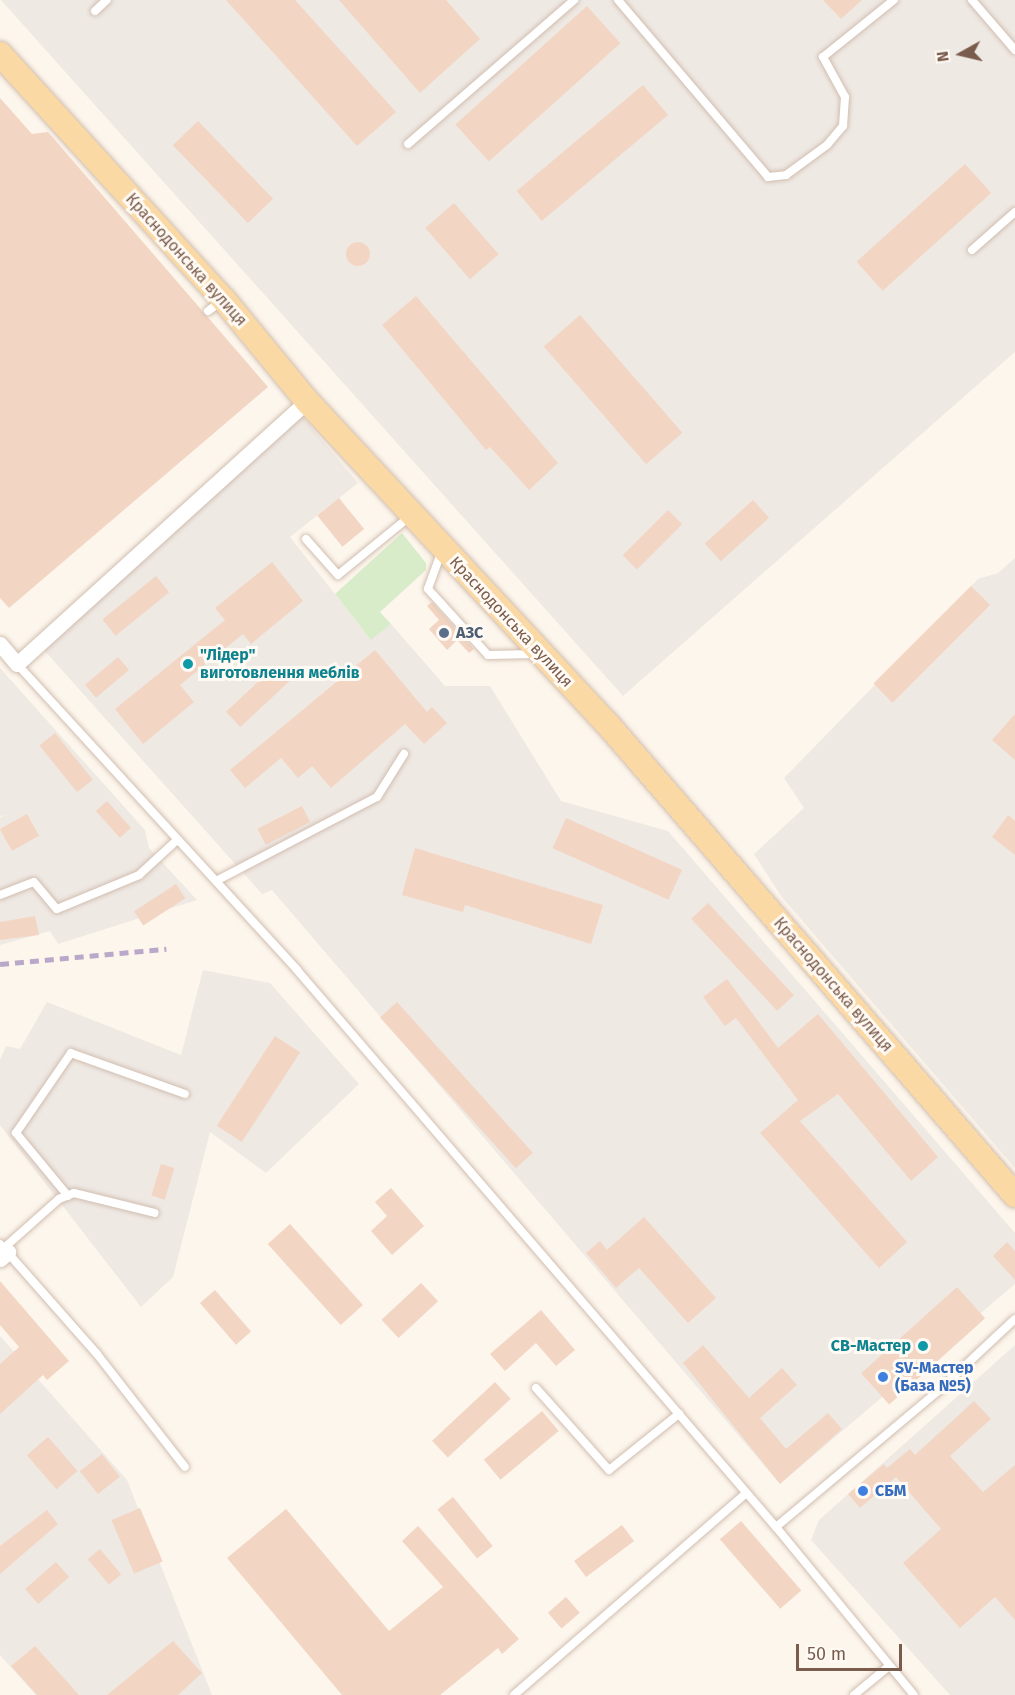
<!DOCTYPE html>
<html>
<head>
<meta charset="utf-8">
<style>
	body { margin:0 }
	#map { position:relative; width:1015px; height:1695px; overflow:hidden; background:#fdf6ec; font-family:"Fira Sans",sans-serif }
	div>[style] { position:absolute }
	.industrial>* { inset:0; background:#efe9e4 }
	.green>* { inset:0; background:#d8ecc9 }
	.building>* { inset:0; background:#f3d5c3; transform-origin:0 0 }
	.round { border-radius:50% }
	.roads { filter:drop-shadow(0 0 2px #d1beb0) drop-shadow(0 0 2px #d1beb0) }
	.service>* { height:8px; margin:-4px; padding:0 4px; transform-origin:4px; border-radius:4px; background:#fff }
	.minor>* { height:15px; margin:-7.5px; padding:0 7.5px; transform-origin:7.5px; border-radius:7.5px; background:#fff }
	.primary>* { height:24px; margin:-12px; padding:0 12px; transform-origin:12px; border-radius:12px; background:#fbd9a5 }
	.rail>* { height:4.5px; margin-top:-2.25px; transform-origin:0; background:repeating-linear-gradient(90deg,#b9a8c9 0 9px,transparent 0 15px) }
	.dots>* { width:16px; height:16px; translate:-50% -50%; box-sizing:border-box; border:3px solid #fffaf3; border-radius:50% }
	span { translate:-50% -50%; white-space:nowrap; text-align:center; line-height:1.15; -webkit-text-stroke:6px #fffaf3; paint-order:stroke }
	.street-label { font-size:16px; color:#7a5c4d }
	.service-label { font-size:16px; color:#4e5e75; font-weight:700 }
	.left { translate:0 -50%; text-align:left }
	.culture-label { font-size:16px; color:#0d838f; font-weight:700 }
	.right { translate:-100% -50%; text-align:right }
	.shop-label { font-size:16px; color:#366cbe; font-weight:700 }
	.north { position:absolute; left:931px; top:24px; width:60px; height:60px; -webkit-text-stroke:4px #fffaf3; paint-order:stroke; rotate:262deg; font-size:16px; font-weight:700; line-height:24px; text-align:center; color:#7a5c4d }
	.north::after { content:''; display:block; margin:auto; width:21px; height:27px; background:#7a5c4d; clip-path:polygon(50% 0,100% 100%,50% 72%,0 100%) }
	.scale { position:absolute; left:796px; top:1644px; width:106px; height:27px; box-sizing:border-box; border:3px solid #7a5c4d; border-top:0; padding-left:8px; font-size:18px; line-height:21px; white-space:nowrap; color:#7a5c4d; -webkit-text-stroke:4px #fffaf3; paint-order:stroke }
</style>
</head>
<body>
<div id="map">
	<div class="industrial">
		<i style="clip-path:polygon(1px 0,1015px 0,1015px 352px,623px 696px)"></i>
		<i style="clip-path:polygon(301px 415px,358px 483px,290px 537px,368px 636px,391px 624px,445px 686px,490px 686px,561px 801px,668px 831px,1015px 1233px,1015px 1284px,780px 1484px,272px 890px,262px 894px,44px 650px)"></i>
		<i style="clip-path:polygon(1015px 558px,1015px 1168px,781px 896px,754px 854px,804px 808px,784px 778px,978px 579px,998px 573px)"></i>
		<i style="clip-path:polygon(0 668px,145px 830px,149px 848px,197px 900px,58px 944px,50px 931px,0 945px,0 817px,6px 815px,0 816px)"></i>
		<i style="clip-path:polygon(203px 970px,270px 983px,359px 1084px,266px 1173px,210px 1132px,173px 1277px,141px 1307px,0 1125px,0 1060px,6px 1046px,20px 1049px,47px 1002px,181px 1055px)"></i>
		<i style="clip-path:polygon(0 1336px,127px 1480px,212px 1695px,36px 1695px,0 1655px)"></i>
		<i style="clip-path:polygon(1015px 1345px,1015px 1695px,950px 1695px,811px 1540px,819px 1520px)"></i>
	</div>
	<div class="green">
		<i style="clip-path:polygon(402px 533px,426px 563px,426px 570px,380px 612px,391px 624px,371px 640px,335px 594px)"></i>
	</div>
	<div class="building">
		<i style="clip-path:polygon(226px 0,295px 0,396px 112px,357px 146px)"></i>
		<i style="clip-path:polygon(339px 0,446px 0,480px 39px,420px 93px)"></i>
		<i style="clip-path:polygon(823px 0,862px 0,841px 19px)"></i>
		<i style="left:587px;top:6px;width:50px;height:177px;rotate:48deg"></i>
		<i style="left:643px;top:85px;width:39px;height:165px;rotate:50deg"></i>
		<i style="clip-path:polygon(0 98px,32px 134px,48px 132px,268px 387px,9px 608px,0 598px)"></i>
		<i style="left:198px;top:121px;width:108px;height:35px;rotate:46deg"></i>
		<i style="left:965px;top:164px;width:39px;height:146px;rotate:48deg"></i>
		<i style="left:454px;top:203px;width:68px;height:38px;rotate:49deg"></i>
		<i class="round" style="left:346px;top:242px;width:24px;height:24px"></i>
		<i style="clip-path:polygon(416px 296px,558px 463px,529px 490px,490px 447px,486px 450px,382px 325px)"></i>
		<i style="left:580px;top:315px;width:156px;height:48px;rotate:49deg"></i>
		<i style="left:339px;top:498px;width:40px;height:28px;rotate:51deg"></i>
		<i style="left:753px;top:500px;width:24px;height:65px;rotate:48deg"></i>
		<i style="left:668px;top:510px;width:20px;height:64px;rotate:45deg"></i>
		<i style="clip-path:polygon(272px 562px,303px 601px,251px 644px,243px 634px,180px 685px,194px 702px,143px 744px,115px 709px,225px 620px,215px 608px)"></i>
		<i style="left:156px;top:576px;width:21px;height:69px;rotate:51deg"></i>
		<i style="left:971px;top:586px;width:27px;height:138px;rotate:45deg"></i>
		<i style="clip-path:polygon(432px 602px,474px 649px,469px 653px,457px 640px,447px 650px,429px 629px,439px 620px,427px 606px)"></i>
		<i style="clip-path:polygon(375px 650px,427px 712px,432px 707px,447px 723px,424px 744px,405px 724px,331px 788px,312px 766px,298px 778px,281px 758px,245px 788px,230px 770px)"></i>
		<i style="left:118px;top:657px;width:17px;height:43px;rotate:50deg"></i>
		<i style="left:275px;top:666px;width:21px;height:67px;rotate:47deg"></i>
		<i style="clip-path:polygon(1015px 714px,1015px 760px,992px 740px)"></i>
		<i style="left:55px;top:733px;width:60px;height:20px;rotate:51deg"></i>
		<i style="left:107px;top:801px;width:36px;height:15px;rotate:48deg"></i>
		<i style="left:302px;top:806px;width:18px;height:50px;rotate:63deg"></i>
		<i style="left:27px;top:814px;width:25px;height:31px;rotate:61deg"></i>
		<i style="clip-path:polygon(1008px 815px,1015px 821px,1015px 855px,992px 837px)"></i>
		<i style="left:566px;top:818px;width:127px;height:33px;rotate:24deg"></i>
		<i style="clip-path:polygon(415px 848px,603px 905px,591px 944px,465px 905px,463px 912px,402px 895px)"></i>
		<i style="left:176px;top:884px;width:17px;height:50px;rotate:57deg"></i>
		<i style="left:708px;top:903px;width:126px;height:23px;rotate:47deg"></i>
		<i style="clip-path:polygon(35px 916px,39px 935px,0 940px,0 922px)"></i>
		<i style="clip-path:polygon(727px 979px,778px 1048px,818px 1014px,938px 1157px,911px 1181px,838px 1094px,800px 1121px,907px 1242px,879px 1268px,760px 1133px,798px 1100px,736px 1018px,725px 1026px,703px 997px)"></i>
		<i style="left:397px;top:1002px;width:203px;height:23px;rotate:48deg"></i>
		<i style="left:275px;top:1036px;width:30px;height:107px;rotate:33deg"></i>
		<i style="left:161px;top:1164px;width:14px;height:33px;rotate:17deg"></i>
		<i style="clip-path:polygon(391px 1188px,424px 1226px,392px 1255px,371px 1231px,387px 1216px,375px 1202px)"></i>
		<i style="clip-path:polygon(644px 1217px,716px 1298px,688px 1323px,639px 1268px,616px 1288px,586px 1253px,600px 1241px,607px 1250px)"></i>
		<i style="left:290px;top:1224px;width:109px;height:30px;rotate:48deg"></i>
		<i style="clip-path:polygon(1007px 1242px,1015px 1251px,1015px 1280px,993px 1256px)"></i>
		<i style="clip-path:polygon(0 1281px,69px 1361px,47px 1380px,43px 1375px,0 1414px,0 1364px,19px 1347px,0 1325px)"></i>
		<i style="left:421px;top:1283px;width:25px;height:54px;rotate:47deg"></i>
		<i style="left:957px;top:1287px;width:42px;height:129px;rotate:48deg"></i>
		<i style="left:215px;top:1290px;width:55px;height:20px;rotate:49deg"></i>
		<i style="clip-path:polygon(541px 1310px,575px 1350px,556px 1366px,536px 1343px,505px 1371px,490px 1354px)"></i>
		<i style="clip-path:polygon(703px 1345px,749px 1398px,782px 1368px,797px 1385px,760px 1418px,786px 1449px,828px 1413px,842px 1429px,780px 1484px,683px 1363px)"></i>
		<i style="left:495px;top:1382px;width:23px;height:86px;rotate:47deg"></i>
		<i style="clip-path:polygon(974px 1401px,991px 1419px,950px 1456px,983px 1492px,1015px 1465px,1015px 1620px,995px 1597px,960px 1628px,903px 1563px,941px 1529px,896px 1477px,860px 1508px,848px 1494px,884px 1464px,887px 1468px,910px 1449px,915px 1455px)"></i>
		<i style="left:542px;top:1411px;width:26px;height:76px;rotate:50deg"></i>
		<i style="left:48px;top:1437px;width:45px;height:28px;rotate:49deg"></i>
		<i style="left:102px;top:1454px;width:29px;height:28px;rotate:52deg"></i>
		<i style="left:453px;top:1497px;width:63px;height:20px;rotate:51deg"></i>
		<i style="left:140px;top:1508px;width:58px;height:31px;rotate:67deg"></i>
		<i style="clip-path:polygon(286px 1509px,389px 1631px,443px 1587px,402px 1541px,418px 1526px,519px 1639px,502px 1654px,498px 1648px,440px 1695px,342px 1695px,227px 1558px)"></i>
		<i style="clip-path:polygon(47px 1510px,58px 1524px,0 1574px,0 1546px)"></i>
		<i style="left:741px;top:1521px;width:92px;height:28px;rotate:49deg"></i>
		<i style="left:622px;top:1525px;width:20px;height:60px;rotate:53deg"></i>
		<i style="left:100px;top:1549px;width:33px;height:16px;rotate:50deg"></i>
		<i style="left:56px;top:1562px;width:20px;height:41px;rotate:49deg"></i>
		<i style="left:566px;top:1597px;width:21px;height:24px;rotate:49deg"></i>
		<i style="clip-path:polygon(173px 1641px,202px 1673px,178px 1695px,107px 1695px)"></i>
		<i style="clip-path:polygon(35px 1646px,79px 1695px,37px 1695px,11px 1666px)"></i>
	</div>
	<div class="roads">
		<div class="service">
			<i style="left:618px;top:0;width:232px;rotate:49.7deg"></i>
			<i style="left:768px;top:177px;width:18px;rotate:-6deg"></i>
			<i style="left:786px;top:175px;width:51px;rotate:-36.2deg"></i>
			<i style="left:827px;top:145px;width:25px;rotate:-50deg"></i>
			<i style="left:843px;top:126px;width:29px;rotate:-86deg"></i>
			<i style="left:845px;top:97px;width:46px;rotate:-118.8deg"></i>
			<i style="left:823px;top:57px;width:91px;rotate:-38.8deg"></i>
			<i style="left:972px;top:0;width:66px;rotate:49.3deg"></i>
			<i style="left:95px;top:11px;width:16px;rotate:-43deg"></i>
			<i style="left:408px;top:144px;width:220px;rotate:-40.9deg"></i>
			<i style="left:972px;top:250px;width:57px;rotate:-41.5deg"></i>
			<i style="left:208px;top:311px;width:15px;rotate:-37deg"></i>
			<i style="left:306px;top:539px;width:48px;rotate:48.4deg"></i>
			<i style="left:338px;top:575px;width:92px;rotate:-39.2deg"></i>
			<i style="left:441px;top:553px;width:38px;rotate:110deg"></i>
			<i style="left:428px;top:589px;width:89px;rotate:47.7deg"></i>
			<i style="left:488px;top:655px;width:47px;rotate:-1.2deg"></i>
			<i style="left:17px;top:664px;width:415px;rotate:47.5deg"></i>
			<i style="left:297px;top:970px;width:735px;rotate:49.31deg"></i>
			<i style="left:776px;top:1527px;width:212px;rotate:-40deg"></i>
			<i style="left:938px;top:1391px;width:105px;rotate:-43.1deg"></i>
			<i style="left:216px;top:881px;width:182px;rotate:-27.6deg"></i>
			<i style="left:377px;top:797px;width:51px;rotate:-57.9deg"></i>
			<i style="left:0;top:895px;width:36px;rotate:-21deg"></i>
			<i style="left:34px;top:882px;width:35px;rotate:50deg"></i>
			<i style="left:57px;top:909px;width:89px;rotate:-22.5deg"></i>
			<i style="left:139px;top:875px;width:52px;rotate:-42.6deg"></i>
			<i style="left:68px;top:1196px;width:82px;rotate:-129.5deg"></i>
			<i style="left:16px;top:1133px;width:97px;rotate:-55.5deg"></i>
			<i style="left:71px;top:1053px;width:121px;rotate:19.8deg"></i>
			<i style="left:0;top:1244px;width:147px;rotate:48.6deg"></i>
			<i style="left:97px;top:1354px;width:143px;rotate:52.1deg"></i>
			<i style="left:4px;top:1248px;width:74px;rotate:-41.7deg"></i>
			<i style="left:59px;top:1199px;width:16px;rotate:-22deg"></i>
			<i style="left:74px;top:1193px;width:83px;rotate:13.9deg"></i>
			<i style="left:536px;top:1388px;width:110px;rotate:48.3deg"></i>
			<i style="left:609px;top:1470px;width:90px;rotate:-38.7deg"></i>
			<i style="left:776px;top:1527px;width:217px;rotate:50.6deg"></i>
			<i style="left:514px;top:1695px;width:306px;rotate:-41deg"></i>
			<i style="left:854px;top:1695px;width:45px;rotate:-39.6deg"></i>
		</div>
		<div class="minor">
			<i style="left:0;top:644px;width:26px;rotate:50deg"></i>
			<i style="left:17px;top:664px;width:391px;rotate:-42.2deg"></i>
			<i style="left:0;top:1259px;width:11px;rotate:-41deg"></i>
		</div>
		<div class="primary">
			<i style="left:0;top:54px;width:333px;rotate:47.7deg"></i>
			<i style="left:224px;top:300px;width:131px;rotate:50.6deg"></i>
			<i style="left:307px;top:401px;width:445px;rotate:47.1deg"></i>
			<i style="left:610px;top:727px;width:619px;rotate:49.13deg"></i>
		</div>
	</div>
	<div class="rail">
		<i style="left:0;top:964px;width:167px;rotate:-5.2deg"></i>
	</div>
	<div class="dots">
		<i style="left:444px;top:633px;background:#5c6f8a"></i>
		<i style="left:188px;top:664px;background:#0f9aa8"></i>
		<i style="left:923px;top:1346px;background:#0f9aa8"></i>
		<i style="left:883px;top:1377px;background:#3f7fe0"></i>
		<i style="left:863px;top:1491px;background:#3f7fe0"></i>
	</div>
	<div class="street-label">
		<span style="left:186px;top:260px;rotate:48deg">Краснодонська вулиця</span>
		<span style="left:511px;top:622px;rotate:47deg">Краснодонська вулиця</span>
		<span style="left:833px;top:985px;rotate:49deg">Краснодонська вулиця</span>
	</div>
	<div class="service-label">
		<span class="left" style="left:456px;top:633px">АЗС</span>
	</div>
	<div class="culture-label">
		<span class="left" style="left:200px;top:664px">"Лідер"<br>виготовлення меблів</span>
		<span class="right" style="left:911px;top:1346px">СВ-Мастер</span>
	</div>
	<div class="shop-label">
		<span class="left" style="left:895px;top:1377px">SV-Мастер<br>(База №5)</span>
		<span class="left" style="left:875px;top:1491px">СБМ</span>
	</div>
	<div class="north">N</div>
	<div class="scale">50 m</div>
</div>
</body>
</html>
